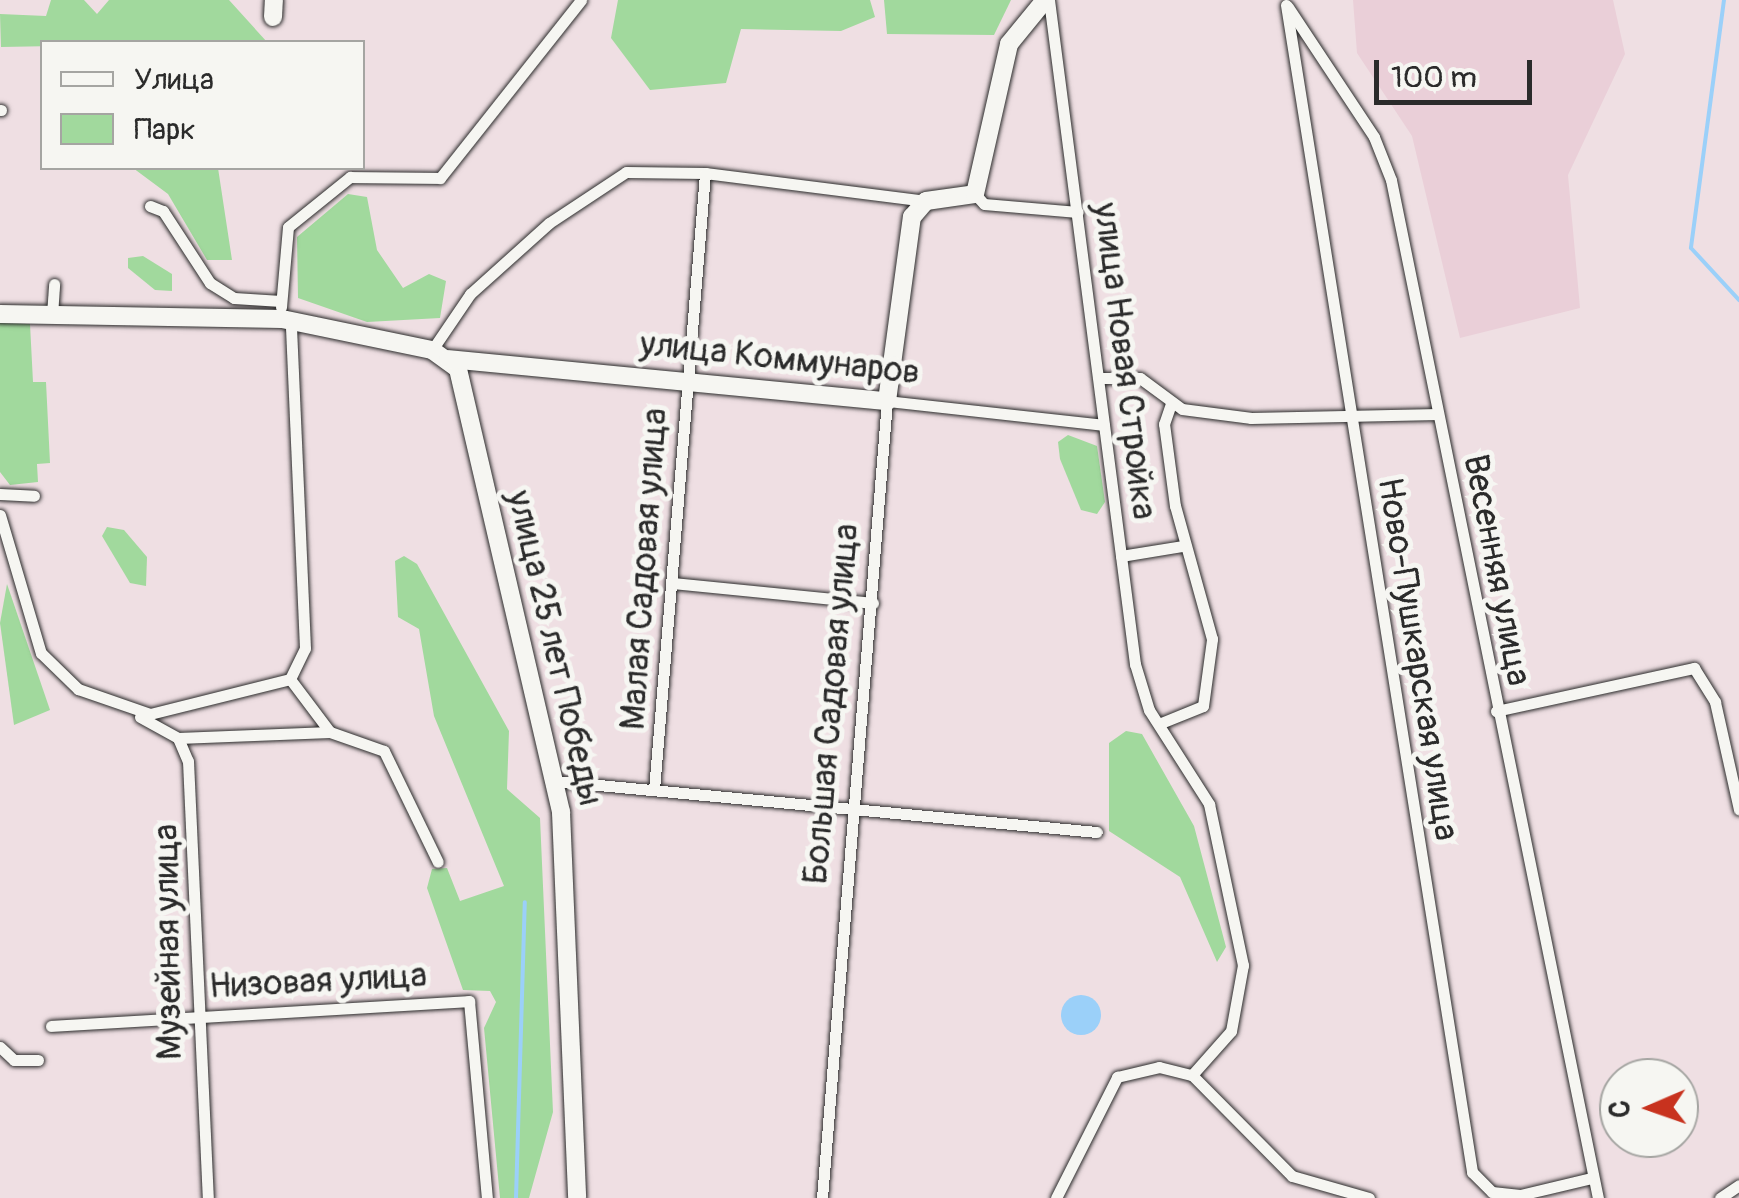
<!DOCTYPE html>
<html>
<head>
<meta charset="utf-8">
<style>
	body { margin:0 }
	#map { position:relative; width:1739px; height:1198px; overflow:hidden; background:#efdfe3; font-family:Pangolin,sans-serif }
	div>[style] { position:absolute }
	.built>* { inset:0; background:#eacfd8 }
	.green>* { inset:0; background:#a1d99d }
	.water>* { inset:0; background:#9bd0f9 }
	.round { border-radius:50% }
	.stream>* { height:4px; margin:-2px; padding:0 2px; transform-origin:2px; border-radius:2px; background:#9bd0f9 }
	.roads { filter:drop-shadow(0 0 2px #2b2b2b) drop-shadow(0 0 2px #2b2b2b) }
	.street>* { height:11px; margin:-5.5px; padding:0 5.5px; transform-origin:5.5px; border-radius:5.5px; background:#f6f6f2 }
	.secondary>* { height:18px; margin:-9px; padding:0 9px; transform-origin:9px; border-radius:9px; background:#f6f6f2 }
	span { translate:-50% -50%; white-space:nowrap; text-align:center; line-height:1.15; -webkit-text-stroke:10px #f6f6f2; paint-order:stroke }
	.street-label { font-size:35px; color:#2b2b2b }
	.legend { position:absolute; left:40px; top:40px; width:325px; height:130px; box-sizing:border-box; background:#f6f6f2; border:2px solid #a5a5a2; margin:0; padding:12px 18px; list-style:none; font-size:30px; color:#2b2b2b }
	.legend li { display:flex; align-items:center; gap:20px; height:50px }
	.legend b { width:50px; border:2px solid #a5a5a2 }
	.north { position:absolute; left:1599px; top:1058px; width:100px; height:100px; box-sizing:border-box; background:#f6f6f2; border:2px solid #a5a5a2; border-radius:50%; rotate:268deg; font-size:28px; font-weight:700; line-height:40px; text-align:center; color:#2b2b2b }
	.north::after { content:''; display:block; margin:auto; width:35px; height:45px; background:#c8321e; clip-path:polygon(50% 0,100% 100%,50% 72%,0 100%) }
	.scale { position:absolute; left:1374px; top:60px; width:158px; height:45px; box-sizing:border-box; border:5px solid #2b2b2b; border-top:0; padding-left:12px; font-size:30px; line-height:35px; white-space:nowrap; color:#2b2b2b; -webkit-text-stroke:8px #f6f6f2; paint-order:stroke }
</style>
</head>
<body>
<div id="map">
	<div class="built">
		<i style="clip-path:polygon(1353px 0,1613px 0,1625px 54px,1568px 175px,1580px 308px,1460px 338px,1412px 136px,1357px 53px)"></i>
	</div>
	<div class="green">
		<i style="clip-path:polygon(51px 0,84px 0,97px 14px,109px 0,229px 0,267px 42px,1px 47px,0 14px,46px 16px)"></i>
		<i style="clip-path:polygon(618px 0,870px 0,875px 17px,841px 31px,741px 29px,726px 83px,650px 90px,611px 38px)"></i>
		<i style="clip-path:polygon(884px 0,1011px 0,994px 35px,887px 34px)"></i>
		<i style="clip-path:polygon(133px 168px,218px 168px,232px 260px,207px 260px,168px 194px)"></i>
		<i style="clip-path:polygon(348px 194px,367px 197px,377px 250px,403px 288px,429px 274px,446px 281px,440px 318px,367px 322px,298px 298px,297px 237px)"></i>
		<i style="clip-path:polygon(143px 256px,172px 274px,172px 291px,155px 290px,128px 268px,128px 258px)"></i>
		<i style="clip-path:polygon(0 321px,30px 324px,33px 382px,46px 382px,50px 463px,37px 464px,38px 482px,10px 485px,0 472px)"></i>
		<i style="clip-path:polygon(1068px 435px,1097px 446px,1105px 502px,1097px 514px,1081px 510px,1060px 459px,1058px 442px)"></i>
		<i style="clip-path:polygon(107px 527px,124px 530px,147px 557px,146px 586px,130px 583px,102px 536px)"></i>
		<i style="clip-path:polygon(404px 556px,417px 564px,509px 731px,507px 789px,540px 818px,553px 1112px,529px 1198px,500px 1198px,484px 1028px,496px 1002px,490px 991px,463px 990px,427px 888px,432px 869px,447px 868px,460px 901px,504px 886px,434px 716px,419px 629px,398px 617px,395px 561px)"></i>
		<i style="clip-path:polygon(7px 584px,50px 710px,14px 725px,0 623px)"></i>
		<i style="clip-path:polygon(1126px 731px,1142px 734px,1194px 826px,1226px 947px,1217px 962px,1180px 877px,1109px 831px,1109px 743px)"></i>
	</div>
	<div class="water">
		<i class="round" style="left:1061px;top:995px;width:40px;height:40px"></i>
	</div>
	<div class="stream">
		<i style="left:1724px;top:0;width:250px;rotate:97.6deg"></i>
		<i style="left:1691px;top:248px;width:71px;rotate:47.3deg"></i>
		<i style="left:516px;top:1198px;width:296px;rotate:-88.3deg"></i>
	</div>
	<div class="roads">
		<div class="street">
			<i style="left:1049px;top:0;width:670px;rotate:82.62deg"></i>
			<i style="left:1135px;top:664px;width:48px;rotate:73.1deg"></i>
			<i style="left:1149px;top:710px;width:112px;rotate:57.4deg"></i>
			<i style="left:1209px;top:804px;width:165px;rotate:78.1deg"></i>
			<i style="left:1243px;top:965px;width:67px;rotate:100.3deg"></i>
			<i style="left:1231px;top:1031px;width:59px;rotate:131.6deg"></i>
			<i style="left:1286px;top:5px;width:1182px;rotate:80.94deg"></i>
			<i style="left:1472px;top:1172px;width:28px;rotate:45deg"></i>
			<i style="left:1492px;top:1192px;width:28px;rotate:6deg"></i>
			<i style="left:1520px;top:1195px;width:74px;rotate:-13.3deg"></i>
			<i style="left:1288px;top:7px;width:156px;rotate:56.5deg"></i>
			<i style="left:1374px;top:137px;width:46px;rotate:68.4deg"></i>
			<i style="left:1391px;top:180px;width:1039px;rotate:78.51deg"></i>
			<i style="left:0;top:110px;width:1px"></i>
			<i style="left:350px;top:177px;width:90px;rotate:0.6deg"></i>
			<i style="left:440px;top:178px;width:227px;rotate:-51.6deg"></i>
			<i style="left:975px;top:194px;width:13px;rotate:48deg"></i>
			<i style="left:984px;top:204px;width:94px;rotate:4.9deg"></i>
			<i style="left:150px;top:206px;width:14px;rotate:21deg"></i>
			<i style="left:163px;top:211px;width:86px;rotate:56.9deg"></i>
			<i style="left:210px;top:283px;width:28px;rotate:32deg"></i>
			<i style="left:234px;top:298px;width:47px;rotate:3.7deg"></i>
			<i style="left:281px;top:307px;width:80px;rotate:-85deg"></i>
			<i style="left:288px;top:227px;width:80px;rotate:-38.9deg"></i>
			<i style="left:52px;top:315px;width:31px;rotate:-86deg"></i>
			<i style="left:432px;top:350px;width:68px;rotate:-55.8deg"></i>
			<i style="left:470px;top:294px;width:106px;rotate:-41.9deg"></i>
			<i style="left:549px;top:223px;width:92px;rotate:-33.5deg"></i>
			<i style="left:626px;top:172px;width:79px;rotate:0.7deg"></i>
			<i style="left:705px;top:173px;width:223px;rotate:7.2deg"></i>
			<i style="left:1100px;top:378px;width:40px"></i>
			<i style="left:1140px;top:378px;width:52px;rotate:36.4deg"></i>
			<i style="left:1182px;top:409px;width:70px;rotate:7.4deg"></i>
			<i style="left:1251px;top:418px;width:187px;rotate:-1.2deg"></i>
			<i style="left:0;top:494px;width:34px;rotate:3deg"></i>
			<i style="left:0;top:515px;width:144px;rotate:73.5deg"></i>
			<i style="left:41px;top:653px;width:52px;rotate:44.2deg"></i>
			<i style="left:78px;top:689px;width:76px;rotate:19.1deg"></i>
			<i style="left:150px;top:714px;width:144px;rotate:-14deg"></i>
			<i style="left:290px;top:679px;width:34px;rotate:-64deg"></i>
			<i style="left:305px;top:648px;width:327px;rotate:-92.5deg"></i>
			<i style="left:1121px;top:556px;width:63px;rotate:-9.2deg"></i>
			<i style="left:673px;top:583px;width:201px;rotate:5.7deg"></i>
			<i style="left:290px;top:679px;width:66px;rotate:53deg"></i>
			<i style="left:330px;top:732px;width:57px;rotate:19.4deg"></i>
			<i style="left:384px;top:751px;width:123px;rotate:64.1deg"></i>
			<i style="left:1496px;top:711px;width:203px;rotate:-12.3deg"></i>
			<i style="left:1694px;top:668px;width:40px;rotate:58deg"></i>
			<i style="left:1715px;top:702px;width:110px;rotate:77.4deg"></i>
			<i style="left:140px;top:717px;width:43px;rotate:28.9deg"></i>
			<i style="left:178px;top:738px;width:25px;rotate:67deg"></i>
			<i style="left:188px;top:761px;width:437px;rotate:87.4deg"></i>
			<i style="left:1161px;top:723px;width:45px;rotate:-22deg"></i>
			<i style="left:1203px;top:706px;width:68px;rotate:-82.3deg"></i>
			<i style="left:1212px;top:639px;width:138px;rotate:-105.5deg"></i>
			<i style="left:1175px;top:506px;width:83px;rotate:-97.6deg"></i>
			<i style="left:1164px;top:424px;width:21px;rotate:-71deg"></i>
			<i style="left:178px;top:738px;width:152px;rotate:-2.3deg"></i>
			<i style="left:556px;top:781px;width:543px;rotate:5.39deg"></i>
			<i style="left:654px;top:790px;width:619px;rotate:-85.27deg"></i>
			<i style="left:51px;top:1026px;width:419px;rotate:-3.4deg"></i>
			<i style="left:469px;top:1001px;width:198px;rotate:84.8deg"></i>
			<i style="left:0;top:1047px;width:19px;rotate:43deg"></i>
			<i style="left:14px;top:1060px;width:24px"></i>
			<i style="left:1192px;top:1075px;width:142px;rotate:45.3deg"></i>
			<i style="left:1292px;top:1176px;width:80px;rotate:15.9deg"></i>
			<i style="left:822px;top:1198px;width:800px;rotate:-85.34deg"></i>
			<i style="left:887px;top:401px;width:218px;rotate:6.3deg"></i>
			<i style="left:1056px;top:1198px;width:136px;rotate:-63.2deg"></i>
			<i style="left:1117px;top:1077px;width:43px;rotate:-13.4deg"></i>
			<i style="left:1159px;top:1067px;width:34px;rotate:14deg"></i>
			<i style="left:1720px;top:1198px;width:23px;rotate:-34deg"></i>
		</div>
		<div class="secondary">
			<i style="left:273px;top:17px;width:17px;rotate:-87deg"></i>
			<i style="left:0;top:314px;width:282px;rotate:1deg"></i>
			<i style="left:282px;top:319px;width:153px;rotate:11.7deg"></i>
			<i style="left:432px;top:350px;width:32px;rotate:36deg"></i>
			<i style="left:458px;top:369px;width:455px;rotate:76.9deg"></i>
			<i style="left:561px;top:812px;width:386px;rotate:87.6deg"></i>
			<i style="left:448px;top:359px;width:441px;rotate:5.5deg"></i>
			<i style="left:887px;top:401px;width:186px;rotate:-82.3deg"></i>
			<i style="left:912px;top:217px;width:21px;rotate:-49deg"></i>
			<i style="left:926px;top:201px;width:49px;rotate:-8.1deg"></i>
			<i style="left:975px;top:194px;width:154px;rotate:-77.2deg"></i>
			<i style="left:1009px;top:44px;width:57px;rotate:-50.7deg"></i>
		</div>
	</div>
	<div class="street-label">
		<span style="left:780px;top:358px;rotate:6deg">улица Коммунаров</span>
		<span style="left:1125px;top:361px;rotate:83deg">улица Новая Стройка</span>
		<span style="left:644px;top:569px;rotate:-86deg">Малая Садовая улица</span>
		<span style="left:1497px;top:570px;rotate:79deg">Весенняя улица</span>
		<span style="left:555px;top:648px;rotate:77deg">улица 25 лет Победы</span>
		<span style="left:1418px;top:659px;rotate:81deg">Ново-Пушкарская улица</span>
		<span style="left:831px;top:704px;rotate:-85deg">Большая Садовая улица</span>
		<span style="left:168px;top:942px;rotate:-91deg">Музейная улица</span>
		<span style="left:318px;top:981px;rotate:-3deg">Низовая улица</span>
	</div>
	<ul class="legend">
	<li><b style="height:12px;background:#f6f6f2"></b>Улица</li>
	<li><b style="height:28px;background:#a1d99d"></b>Парк</li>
	</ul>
	<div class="north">С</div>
	<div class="scale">100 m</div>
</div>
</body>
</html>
